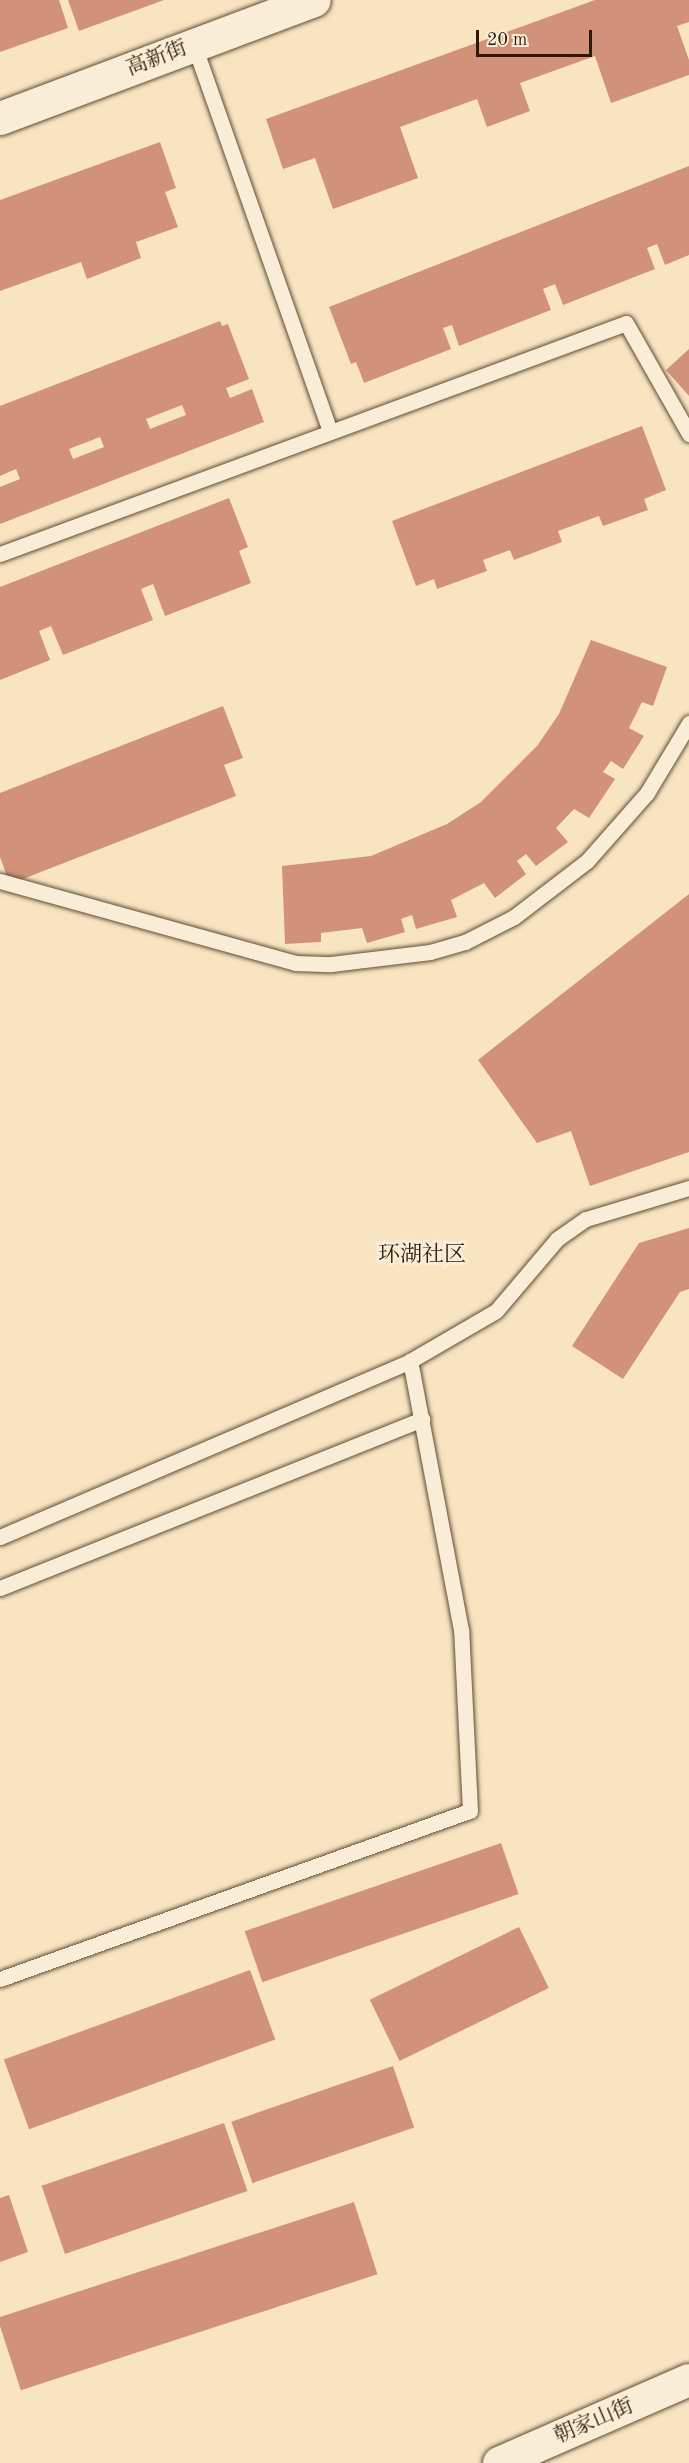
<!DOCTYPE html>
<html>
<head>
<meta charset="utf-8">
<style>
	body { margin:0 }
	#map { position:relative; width:689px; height:2463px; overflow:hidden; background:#f8e4c1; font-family:"Old Standard TT","Noto Serif SC",serif }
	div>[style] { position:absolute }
	.building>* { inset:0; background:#d2927a; transform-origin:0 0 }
	.roads { filter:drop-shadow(0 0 2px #604d33) drop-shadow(0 0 2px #604d33) }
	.lane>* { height:15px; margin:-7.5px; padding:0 7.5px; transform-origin:7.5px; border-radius:7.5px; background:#faedd7 }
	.street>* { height:32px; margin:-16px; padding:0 16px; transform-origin:16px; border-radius:16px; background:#faedd7 }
	.secondary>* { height:33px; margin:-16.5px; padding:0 16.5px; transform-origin:16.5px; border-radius:16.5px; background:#faedd7 }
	span { translate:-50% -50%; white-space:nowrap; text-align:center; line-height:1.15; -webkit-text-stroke:6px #faedd7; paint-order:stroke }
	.street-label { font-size:21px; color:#2d1b04 }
	.neighbourhood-label { font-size:22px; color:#2d1b04 }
	.scale { position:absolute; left:476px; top:30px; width:116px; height:27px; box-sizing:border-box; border:3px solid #2d1b04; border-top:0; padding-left:8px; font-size:18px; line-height:21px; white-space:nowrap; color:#2d1b04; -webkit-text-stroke:4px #faedd7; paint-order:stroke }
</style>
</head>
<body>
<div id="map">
	<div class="building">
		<i style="clip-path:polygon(0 0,59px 0,68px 28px,0 52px)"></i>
		<i style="clip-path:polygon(68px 0,164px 0,79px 31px)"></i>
		<i style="clip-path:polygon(595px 0,689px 0,689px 22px,677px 26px,689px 60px,689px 75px,611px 103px,595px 56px,520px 83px,530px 111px,487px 127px,477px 99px,400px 127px,418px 178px,333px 209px,315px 158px,283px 169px,266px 119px)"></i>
		<i style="clip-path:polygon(160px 142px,176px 188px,165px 192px,178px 227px,136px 242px,141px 258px,87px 279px,81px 262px,0 291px,0 200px)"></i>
		<i style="clip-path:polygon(689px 166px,689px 255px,665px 265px,657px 244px,647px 248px,655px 269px,563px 305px,555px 284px,543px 289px,551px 310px,459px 346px,452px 325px,443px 328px,451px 349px,364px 383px,356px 362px,351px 364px,329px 307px)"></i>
		<i style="clip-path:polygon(evenodd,220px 321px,222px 326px,228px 324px,249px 379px,226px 388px,230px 398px,252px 389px,264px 422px,0 524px,0 487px,20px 479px,16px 469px,0 476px,0 406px,220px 321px,182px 405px,186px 415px,150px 429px,146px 419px,182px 405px,220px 321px,100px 437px,104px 447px,73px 459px,69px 449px,100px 437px)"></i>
		<i style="clip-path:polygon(689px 349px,689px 396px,666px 370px)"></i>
		<i style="clip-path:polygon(642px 426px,666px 490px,644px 499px,648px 510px,603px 526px,599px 516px,558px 531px,562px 542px,514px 560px,510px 550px,483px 560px,487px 571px,437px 589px,434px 579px,416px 586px,392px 521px)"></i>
		<i style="clip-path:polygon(229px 498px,248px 547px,239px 551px,251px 583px,165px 616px,153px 584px,141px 589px,153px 620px,63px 655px,51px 626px,39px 631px,50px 660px,0 680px,0 587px)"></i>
		<i style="clip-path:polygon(591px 640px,667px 667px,653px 706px,642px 702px,629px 728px,644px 736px,623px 769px,611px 761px,603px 772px,615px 779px,589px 818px,574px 809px,556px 828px,568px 842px,536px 866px,526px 854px,517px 861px,526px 874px,495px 898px,484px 883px,451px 900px,457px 917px,416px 929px,412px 915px,401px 919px,405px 932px,367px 943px,362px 928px,321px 933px,321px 942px,285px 944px,282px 866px,371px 856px,447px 824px,481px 802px,537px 746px,559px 714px)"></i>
		<i style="clip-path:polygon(223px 706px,243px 758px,224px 765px,236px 796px,10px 884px,0 857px,0 793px)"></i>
		<i style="clip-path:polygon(689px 894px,689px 1152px,590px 1186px,571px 1131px,537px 1143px,478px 1060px)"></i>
		<i style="clip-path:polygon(689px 1228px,689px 1289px,680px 1292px,623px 1379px,572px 1346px,639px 1243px)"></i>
		<i style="left:501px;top:1843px;width:54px;height:271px;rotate:71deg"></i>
		<i style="left:519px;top:1927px;width:68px;height:166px;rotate:64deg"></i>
		<i style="left:250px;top:1970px;width:74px;height:262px;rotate:70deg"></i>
		<i style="left:393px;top:2066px;width:65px;height:171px;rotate:71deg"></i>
		<i style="left:224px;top:2123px;width:72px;height:193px;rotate:71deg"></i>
		<i style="clip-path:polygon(9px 2195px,28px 2252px,0 2262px,0 2198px)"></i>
		<i style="left:354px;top:2202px;width:76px;height:375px;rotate:72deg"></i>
	</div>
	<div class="roads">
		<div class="lane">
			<i style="left:194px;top:45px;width:410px;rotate:70.6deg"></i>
			<i style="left:0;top:554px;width:667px;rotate:-20.25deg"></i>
			<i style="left:626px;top:323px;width:128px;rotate:60.4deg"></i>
			<i style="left:0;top:881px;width:306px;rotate:15.5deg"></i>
			<i style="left:295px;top:963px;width:36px;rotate:2deg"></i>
			<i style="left:331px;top:964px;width:100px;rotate:-6.9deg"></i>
			<i style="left:430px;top:952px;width:36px;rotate:-16deg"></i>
			<i style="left:465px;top:942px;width:55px;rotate:-27deg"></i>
			<i style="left:514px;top:917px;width:92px;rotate:-37.5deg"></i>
			<i style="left:587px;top:861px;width:91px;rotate:-48.6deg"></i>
			<i style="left:647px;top:793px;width:82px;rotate:-59deg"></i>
			<i style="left:0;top:1537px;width:446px;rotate:-23.2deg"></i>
			<i style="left:410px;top:1361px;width:99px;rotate:-30.2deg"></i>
			<i style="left:496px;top:1311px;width:94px;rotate:-49.7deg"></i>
			<i style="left:557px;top:1239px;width:35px;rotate:-35deg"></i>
			<i style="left:586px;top:1219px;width:108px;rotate:-16.8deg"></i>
			<i style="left:0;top:1588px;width:455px;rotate:-21.8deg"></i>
			<i style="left:0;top:1979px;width:499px;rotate:-19.7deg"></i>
			<i style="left:470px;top:1811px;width:181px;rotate:-92.8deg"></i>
			<i style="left:461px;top:1630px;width:274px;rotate:-100.7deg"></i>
		</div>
		<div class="street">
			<i style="left:499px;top:2463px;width:207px;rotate:-23.6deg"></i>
		</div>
		<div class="secondary">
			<i style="left:0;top:118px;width:335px;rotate:-20.6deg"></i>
		</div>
	</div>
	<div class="street-label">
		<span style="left:157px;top:59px;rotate:-21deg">高新街</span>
		<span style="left:594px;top:2422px;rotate:-23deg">朝家山街</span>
	</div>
	<div class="neighbourhood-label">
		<span style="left:422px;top:1256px">环湖社区</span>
	</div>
	<div class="scale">20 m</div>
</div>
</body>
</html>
